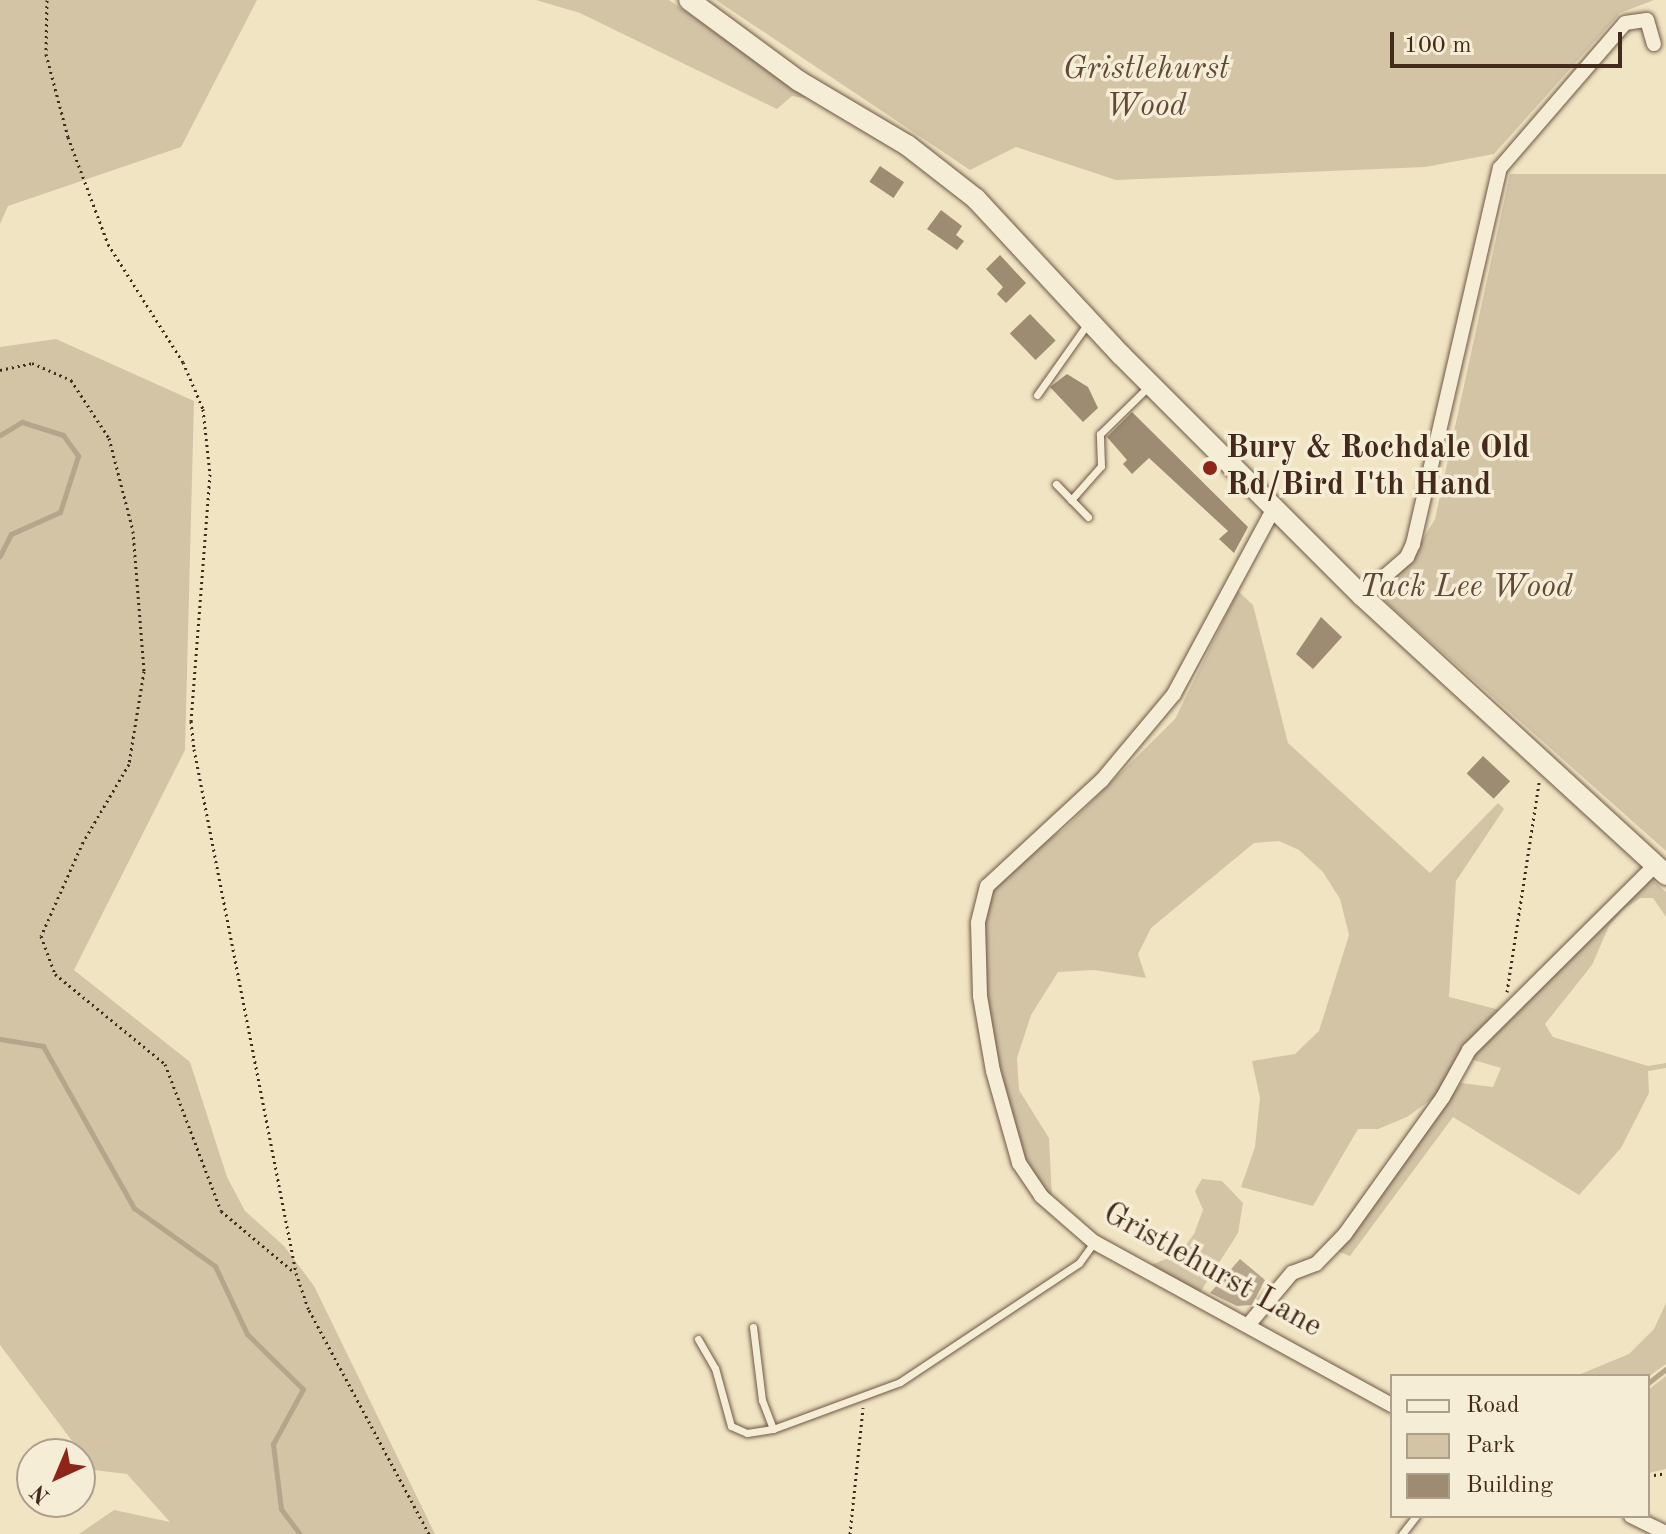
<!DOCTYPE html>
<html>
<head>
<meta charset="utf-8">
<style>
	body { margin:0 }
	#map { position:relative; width:1666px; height:1534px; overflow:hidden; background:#f1e4c2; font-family:"Old Standard TT",serif }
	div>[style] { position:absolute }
	.green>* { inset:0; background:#d3c4a6 }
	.water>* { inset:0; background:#b6a58a }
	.stream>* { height:5px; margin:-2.5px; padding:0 2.5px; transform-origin:2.5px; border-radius:2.5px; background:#b6a58a }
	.building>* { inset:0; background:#9d8b72; transform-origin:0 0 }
	.path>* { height:3px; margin-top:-1.5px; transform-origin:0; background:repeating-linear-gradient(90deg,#432a1c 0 2px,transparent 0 6px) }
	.roads { filter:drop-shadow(0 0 2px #6e5846) drop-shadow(0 0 2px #6e5846) }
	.lane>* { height:7px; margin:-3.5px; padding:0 3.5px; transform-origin:3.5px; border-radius:3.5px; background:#f6edd7 }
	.street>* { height:14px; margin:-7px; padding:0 7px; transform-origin:7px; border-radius:7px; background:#f6edd7 }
	.secondary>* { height:20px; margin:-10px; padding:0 10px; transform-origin:10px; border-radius:10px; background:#f6edd7 }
	.dots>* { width:22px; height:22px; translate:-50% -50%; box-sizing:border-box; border:4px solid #f6edd7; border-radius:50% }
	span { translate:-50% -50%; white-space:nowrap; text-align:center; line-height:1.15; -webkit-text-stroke:7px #f6edd7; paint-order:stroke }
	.park-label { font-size:32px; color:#604938; font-style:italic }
	.poi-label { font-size:32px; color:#432a1c; font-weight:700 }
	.left { translate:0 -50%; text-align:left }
	.street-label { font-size:32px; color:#432a1c }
	.legend { position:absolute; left:1390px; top:1374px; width:260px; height:144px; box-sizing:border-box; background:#f6edd7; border:2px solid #ae9f8c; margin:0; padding:10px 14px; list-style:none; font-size:24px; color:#432a1c }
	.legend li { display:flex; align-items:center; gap:16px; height:40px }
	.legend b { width:40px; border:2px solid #ae9f8c }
	.north { position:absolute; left:16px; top:1438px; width:80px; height:80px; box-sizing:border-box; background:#f6edd7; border:2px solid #ae9f8c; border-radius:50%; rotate:224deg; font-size:22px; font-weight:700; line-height:32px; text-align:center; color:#432a1c }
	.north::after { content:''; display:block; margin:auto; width:28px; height:36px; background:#8f2418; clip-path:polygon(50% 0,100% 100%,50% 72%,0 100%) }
	.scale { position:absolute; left:1390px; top:32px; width:232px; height:36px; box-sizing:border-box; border:4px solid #432a1c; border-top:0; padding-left:10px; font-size:24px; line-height:28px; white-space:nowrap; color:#432a1c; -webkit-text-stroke:6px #f6edd7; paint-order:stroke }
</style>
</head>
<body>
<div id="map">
	<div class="green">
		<i style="clip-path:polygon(0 0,257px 0,181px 147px,8px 206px,0 224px)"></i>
		<i style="clip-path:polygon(536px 0,669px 0,811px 99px,792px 96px,777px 109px,580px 13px)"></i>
		<i style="clip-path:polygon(716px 0,1654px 0,1620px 13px,1494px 154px,1425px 167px,1116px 180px,1016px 147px,970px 170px)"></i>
		<i style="clip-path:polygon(1510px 174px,1666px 174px,1666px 851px,1378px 595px,1411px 559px,1435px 519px)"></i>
		<i style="clip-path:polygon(56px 339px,194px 401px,185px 750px,74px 970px,190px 1062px,227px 1177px,245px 1211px,284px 1246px,314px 1286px,435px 1534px,79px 1534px,114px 1510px,170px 1522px,127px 1474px,94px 1470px,0 1345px,0 347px)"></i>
		<i style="clip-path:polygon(1238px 591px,1253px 605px,1288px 743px,1430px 873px,1498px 803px,1504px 809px,1456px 881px,1449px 997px,1504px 1011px,1440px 1093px,1407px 1117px,1378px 1129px,1358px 1129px,1313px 1206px,1241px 1187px,1255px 1147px,1260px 1098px,1252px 1061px,1295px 1054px,1319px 1031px,1349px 935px,1340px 899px,1323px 872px,1299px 850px,1279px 841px,1254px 843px,1151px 928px,1138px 954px,1146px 978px,1094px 970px,1058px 972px,1031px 1015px,1017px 1058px,1019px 1090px,1049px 1138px,1052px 1198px,1028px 1171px,1014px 1130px,986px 1004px,981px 944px,985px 905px,999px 880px,1029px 851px,1063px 830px,1175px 719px)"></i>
		<i style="clip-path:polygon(1650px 878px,1666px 892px,1666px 917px,1653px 898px,1640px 898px,1623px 910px,1609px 926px,1592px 965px,1545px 1024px,1553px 1037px,1648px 1066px,1666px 1063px,1666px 1068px,1648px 1071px,1649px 1093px,1621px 1148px,1579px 1195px,1453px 1117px,1350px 1256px,1335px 1250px,1461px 1083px,1493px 1087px,1501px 1068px,1470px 1059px,1477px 1048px)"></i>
		<i style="clip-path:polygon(1202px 1179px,1222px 1181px,1243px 1203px,1238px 1233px,1199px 1294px,1149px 1266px,1180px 1253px,1194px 1234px,1203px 1210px,1195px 1191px)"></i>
		<i style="clip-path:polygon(1666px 1303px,1666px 1364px,1648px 1377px,1576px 1376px,1629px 1354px,1654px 1329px)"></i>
		<i style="clip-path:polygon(1666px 1376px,1666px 1469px,1648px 1473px,1648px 1390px)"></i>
	</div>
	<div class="water">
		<i style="clip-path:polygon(1240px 1259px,1265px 1280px,1252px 1305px,1237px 1306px,1210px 1293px)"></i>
	</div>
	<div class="stream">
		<i style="left:0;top:435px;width:26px;rotate:-31deg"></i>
		<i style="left:22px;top:422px;width:43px;rotate:17.6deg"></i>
		<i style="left:63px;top:435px;width:26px;rotate:54deg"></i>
		<i style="left:78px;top:456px;width:59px;rotate:107.8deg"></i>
		<i style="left:60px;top:512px;width:54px;rotate:155.8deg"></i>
		<i style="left:11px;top:534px;width:25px;rotate:117deg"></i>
		<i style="left:0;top:1039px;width:44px;rotate:9.2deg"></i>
		<i style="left:43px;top:1046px;width:186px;rotate:60.7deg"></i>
		<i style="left:134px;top:1208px;width:100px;rotate:35.6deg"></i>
		<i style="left:215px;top:1266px;width:75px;rotate:64.8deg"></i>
		<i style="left:247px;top:1334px;width:78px;rotate:44.5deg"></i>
		<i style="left:303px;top:1389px;width:63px;rotate:118.6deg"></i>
		<i style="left:273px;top:1444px;width:65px;rotate:83deg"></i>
		<i style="left:281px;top:1509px;width:31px;rotate:53deg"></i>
		<i style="left:1648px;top:1383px;width:23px;rotate:-38deg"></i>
	</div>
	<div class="building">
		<i style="left:880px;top:166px;width:29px;height:19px;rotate:34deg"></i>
		<i style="clip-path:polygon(941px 210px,962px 226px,956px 235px,964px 241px,957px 250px,927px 229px)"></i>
		<i style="clip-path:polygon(1000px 255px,1026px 283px,1006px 303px,997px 294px,1003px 287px,986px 269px)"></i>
		<i style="left:1030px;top:314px;width:37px;height:28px;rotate:46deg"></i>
		<i style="clip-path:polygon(1067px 374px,1088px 387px,1098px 408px,1083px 422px,1050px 387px)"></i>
		<i style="clip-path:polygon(1132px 412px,1248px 527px,1234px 553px,1219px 539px,1228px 531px,1149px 458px,1132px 474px,1123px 464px,1127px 460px,1107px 437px)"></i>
		<i style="clip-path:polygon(1321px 617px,1342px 637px,1313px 669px,1296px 654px)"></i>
		<i style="left:1483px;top:756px;width:37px;height:24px;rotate:43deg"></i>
	</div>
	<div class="path">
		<i style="left:47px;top:0;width:54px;rotate:91.1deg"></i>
		<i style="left:46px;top:54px;width:86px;rotate:75.2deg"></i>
		<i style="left:68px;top:137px;width:114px;rotate:69.5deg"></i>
		<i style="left:108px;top:244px;width:140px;rotate:57.6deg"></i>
		<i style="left:183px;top:362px;width:51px;rotate:66.9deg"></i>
		<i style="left:203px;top:409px;width:65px;rotate:83.9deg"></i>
		<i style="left:210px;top:474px;width:248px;rotate:94.4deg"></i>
		<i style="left:191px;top:721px;width:28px;rotate:84deg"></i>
		<i style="left:194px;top:749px;width:534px;rotate:78.98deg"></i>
		<i style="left:296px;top:1273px;width:39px;rotate:71deg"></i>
		<i style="left:309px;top:1310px;width:254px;rotate:61.8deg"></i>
		<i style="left:0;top:370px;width:33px;rotate:-12deg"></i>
		<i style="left:32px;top:363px;width:43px;rotate:23.6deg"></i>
		<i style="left:71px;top:380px;width:69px;rotate:56.8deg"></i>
		<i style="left:109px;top:438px;width:96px;rotate:75.5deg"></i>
		<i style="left:133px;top:531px;width:140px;rotate:85.5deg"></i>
		<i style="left:144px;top:671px;width:94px;rotate:99.2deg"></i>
		<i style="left:129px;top:764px;width:91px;rotate:120.5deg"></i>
		<i style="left:83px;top:842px;width:103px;rotate:114.1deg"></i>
		<i style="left:41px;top:936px;width:40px;rotate:69.8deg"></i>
		<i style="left:55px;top:974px;width:142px;rotate:39.3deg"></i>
		<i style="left:165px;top:1064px;width:157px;rotate:69.1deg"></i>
		<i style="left:221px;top:1211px;width:95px;rotate:39.9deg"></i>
		<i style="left:1507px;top:992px;width:212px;rotate:-81.3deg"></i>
		<i style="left:1648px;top:1476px;width:18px;rotate:-9deg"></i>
		<i style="left:850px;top:1534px;width:127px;rotate:-84.1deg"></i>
	</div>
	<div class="roads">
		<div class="lane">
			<i style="left:1037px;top:395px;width:88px;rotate:-54.7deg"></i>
			<i style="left:1056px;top:484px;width:46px;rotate:45.9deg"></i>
			<i style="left:1071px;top:500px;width:45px;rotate:-48.6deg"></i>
			<i style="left:1101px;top:466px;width:32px;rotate:-92deg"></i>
			<i style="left:1100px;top:434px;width:69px;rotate:-44.4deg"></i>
			<i style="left:753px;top:1327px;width:74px;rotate:83deg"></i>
			<i style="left:762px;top:1400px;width:31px;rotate:69deg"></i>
			<i style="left:698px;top:1339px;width:34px;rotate:60deg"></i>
			<i style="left:715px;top:1368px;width:60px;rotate:74.6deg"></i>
			<i style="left:731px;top:1426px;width:17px;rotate:24deg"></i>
			<i style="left:747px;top:1433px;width:26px;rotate:-9deg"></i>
			<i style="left:773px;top:1429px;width:135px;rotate:-20.3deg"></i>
			<i style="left:900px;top:1382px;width:215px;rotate:-33.6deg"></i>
			<i style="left:1079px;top:1263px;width:26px;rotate:-54deg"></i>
			<i style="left:1402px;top:1534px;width:23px;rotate:-52deg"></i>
		</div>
		<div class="street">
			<i style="left:1274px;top:508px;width:211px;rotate:118.3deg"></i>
			<i style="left:1174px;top:694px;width:112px;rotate:129.9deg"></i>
			<i style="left:1102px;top:780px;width:156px;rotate:137.3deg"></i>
			<i style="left:987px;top:886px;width:38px;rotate:104deg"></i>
			<i style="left:978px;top:923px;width:73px;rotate:88.4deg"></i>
			<i style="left:980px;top:996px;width:76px;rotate:80.2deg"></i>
			<i style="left:993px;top:1071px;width:96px;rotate:74.2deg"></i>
			<i style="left:1019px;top:1163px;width:40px;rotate:56deg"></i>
			<i style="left:1041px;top:1196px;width:70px;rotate:41deg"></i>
			<i style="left:1094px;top:1242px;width:340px;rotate:28.7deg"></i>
			<i style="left:1362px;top:596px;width:60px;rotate:-40.9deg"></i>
			<i style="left:1407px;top:557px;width:14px;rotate:-65deg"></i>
			<i style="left:1413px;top:544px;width:386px;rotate:-77deg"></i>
			<i style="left:1500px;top:168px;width:191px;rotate:-49.2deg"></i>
			<i style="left:1625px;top:23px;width:22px;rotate:-8deg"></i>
			<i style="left:1647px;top:20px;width:25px;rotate:74deg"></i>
			<i style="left:1249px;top:1324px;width:67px;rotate:-49.9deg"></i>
			<i style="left:1292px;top:1273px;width:26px;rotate:-21deg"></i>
			<i style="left:1316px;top:1264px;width:42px;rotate:-46deg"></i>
			<i style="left:1345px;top:1234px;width:168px;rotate:-54.4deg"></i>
			<i style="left:1443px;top:1097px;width:54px;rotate:-61deg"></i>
			<i style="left:1469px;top:1050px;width:262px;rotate:-44.8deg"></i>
			<i style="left:1631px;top:1516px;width:39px;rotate:26deg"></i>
		</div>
		<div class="secondary">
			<i style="left:689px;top:0;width:137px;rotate:36.4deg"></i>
			<i style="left:799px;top:81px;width:126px;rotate:30.7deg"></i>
			<i style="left:907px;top:145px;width:88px;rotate:38deg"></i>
			<i style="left:976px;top:199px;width:213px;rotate:47.1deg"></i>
			<i style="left:1121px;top:355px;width:341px;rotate:45deg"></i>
			<i style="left:1362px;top:596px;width:413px;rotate:42.5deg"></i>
		</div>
	</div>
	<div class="dots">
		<i style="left:1210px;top:468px;background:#8f2418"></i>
	</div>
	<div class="park-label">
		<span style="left:1146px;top:89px">Gristlehurst<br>Wood</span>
		<span style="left:1466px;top:588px">Tack Lee Wood</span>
	</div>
	<div class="poi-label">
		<span class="left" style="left:1226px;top:468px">Bury &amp; Rochdale Old<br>Rd/Bird I'th Hand</span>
	</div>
	<div class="street-label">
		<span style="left:1212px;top:1271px;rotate:29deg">Gristlehurst Lane</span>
	</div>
	<ul class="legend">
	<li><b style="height:10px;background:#f6edd7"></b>Road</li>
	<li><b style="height:22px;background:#d3c4a6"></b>Park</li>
	<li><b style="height:22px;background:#9d8b72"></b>Building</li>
	</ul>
	<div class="north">N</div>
	<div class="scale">100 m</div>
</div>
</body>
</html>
